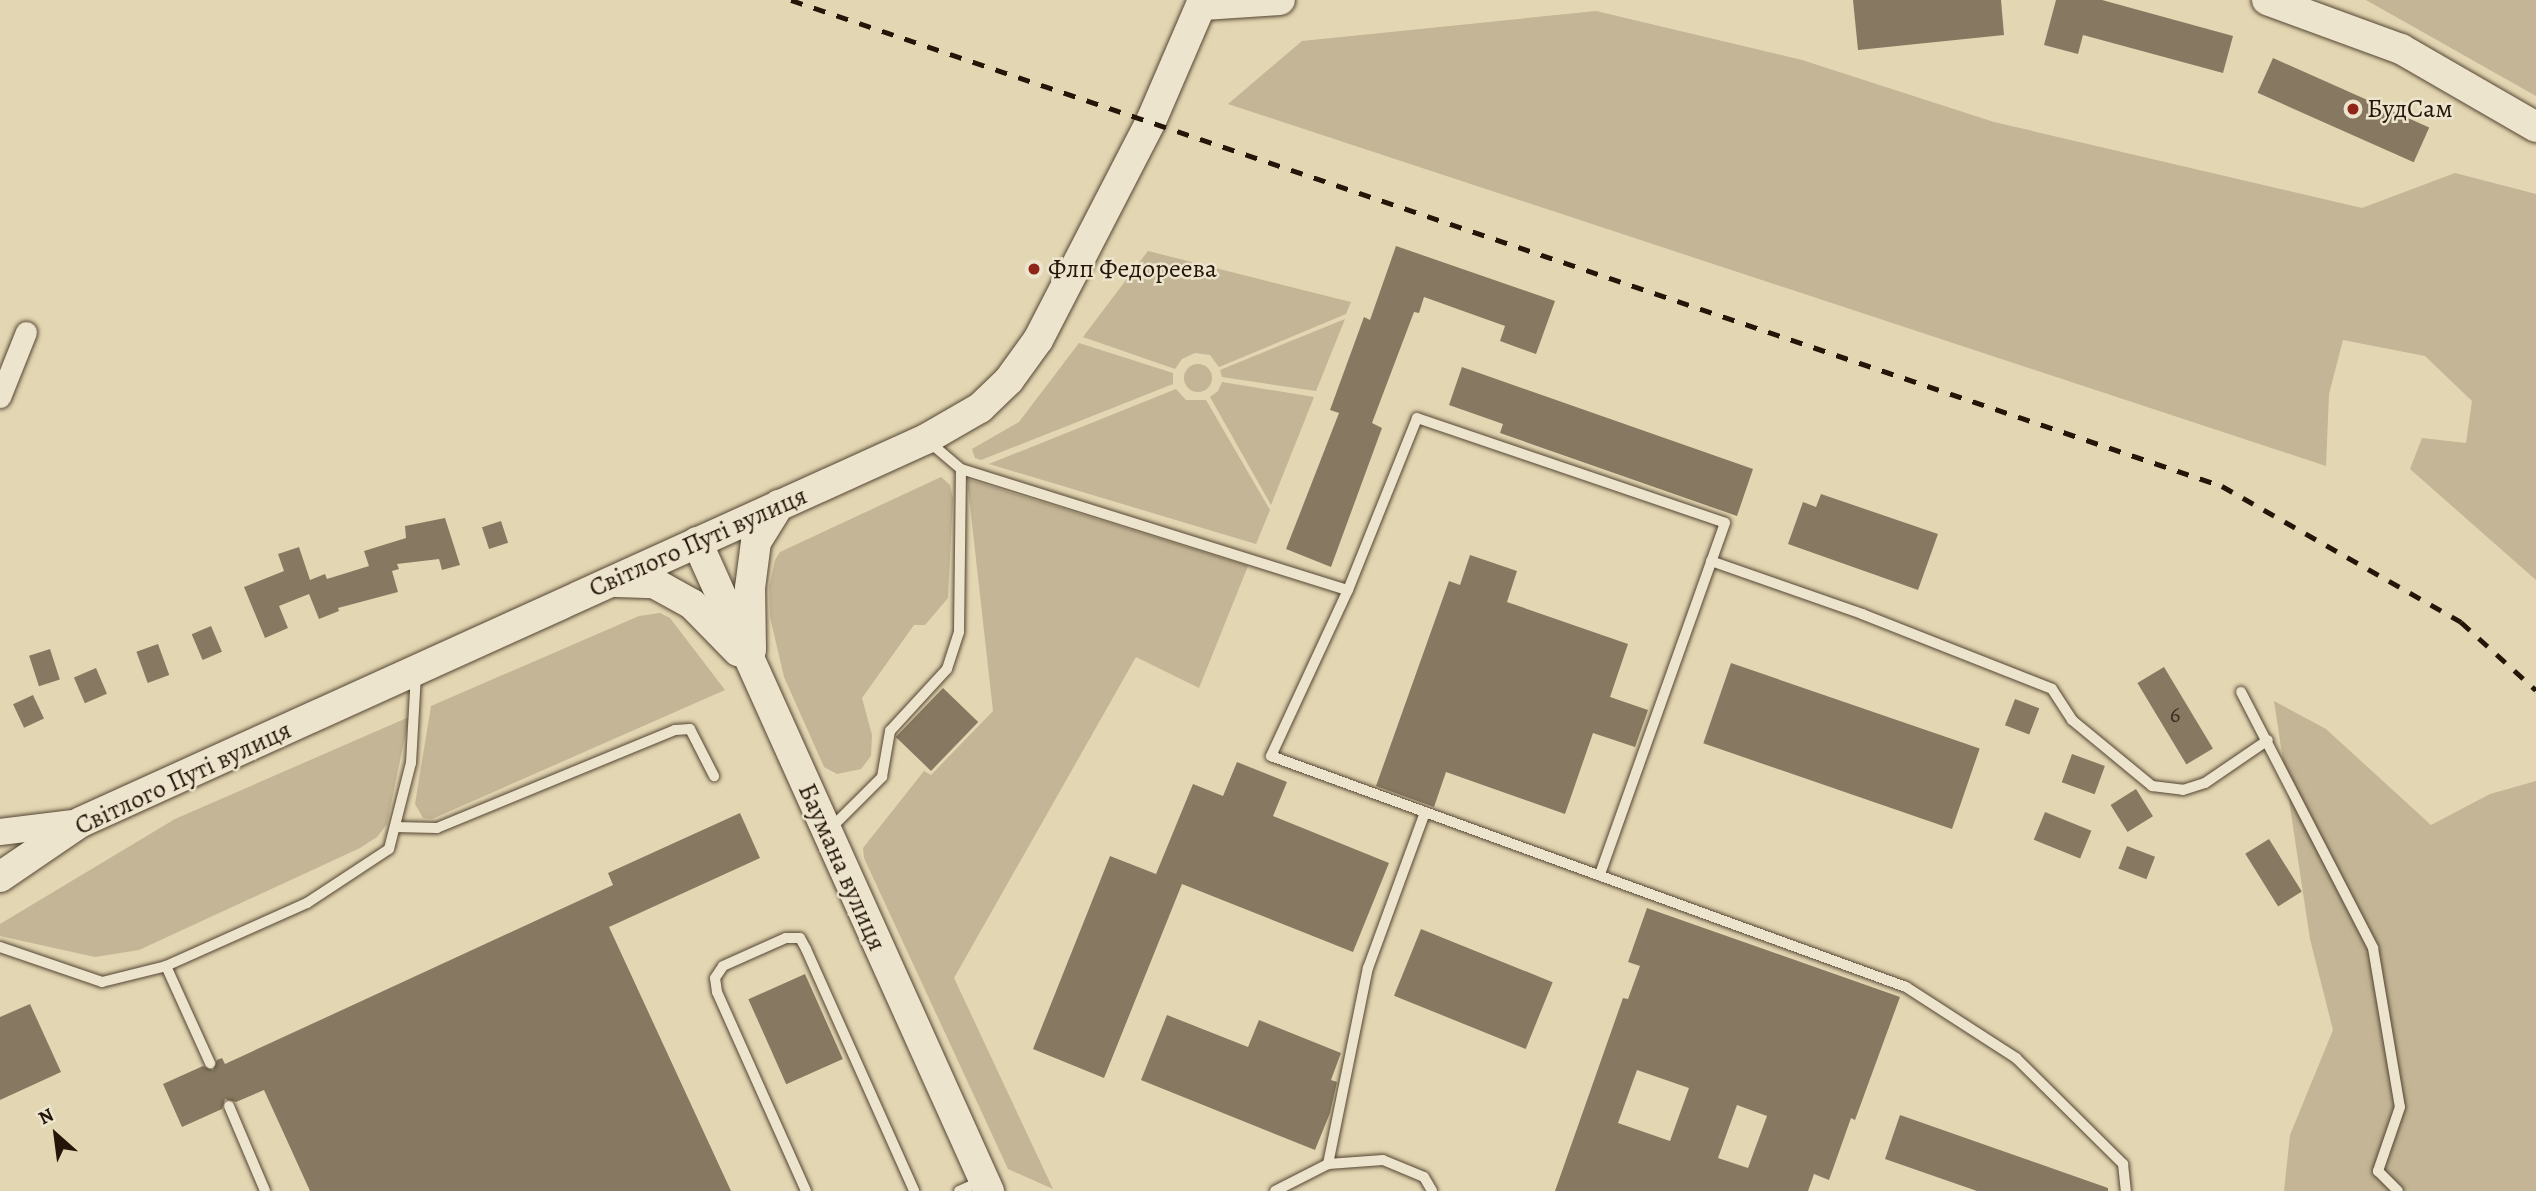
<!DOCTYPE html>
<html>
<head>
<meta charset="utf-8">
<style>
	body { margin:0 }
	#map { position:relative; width:2536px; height:1191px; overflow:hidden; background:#e3d6b2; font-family:Alegreya,serif }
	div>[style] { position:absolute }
	.green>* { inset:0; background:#c3b595 }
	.round { border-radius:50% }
	.building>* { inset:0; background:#877961; transform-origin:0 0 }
	.roads { filter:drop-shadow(0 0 2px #544533) drop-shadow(0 0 2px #544533) }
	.service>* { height:10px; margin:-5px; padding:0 5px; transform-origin:5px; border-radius:5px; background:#ede4cd }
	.minor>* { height:21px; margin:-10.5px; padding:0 10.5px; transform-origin:10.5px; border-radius:10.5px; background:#ede4cd }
	.tertiary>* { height:26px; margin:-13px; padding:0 13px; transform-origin:13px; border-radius:13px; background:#ede4cd }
	.secondary>* { height:30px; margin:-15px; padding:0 15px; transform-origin:15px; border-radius:15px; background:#ede4cd }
	.rail>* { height:5px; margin-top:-2.5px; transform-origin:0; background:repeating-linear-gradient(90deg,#241509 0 12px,transparent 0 24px) }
	.dots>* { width:19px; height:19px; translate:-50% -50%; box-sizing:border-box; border:4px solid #ede4cd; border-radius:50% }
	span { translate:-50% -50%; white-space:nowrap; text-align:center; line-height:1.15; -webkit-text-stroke:5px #ede4cd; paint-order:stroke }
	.number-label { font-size:23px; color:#3d2e1f }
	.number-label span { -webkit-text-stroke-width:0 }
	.poi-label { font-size:26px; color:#241509 }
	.left { translate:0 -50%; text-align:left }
	.street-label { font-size:26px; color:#241509 }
	.north { position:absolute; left:21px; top:1100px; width:70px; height:70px; -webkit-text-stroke:5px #ede4cd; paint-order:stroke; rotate:332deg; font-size:19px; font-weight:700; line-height:28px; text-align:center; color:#241509 }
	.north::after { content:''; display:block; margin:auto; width:24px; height:32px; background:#241509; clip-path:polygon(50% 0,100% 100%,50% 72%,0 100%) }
</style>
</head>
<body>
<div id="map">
	<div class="green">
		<i style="clip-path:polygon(2366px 0,2536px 0,2536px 96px)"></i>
		<i style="clip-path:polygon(1596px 11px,1802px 60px,1994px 122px,2362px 208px,2455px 173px,2536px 194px,2536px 580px,2410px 469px,2422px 438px,2466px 443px,2472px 401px,2425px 356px,2343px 340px,2329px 394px,2326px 466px,1228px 104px,1302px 41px)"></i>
		<i style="clip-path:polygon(1148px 251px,1351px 302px,1346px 314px,1219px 367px,1210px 355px,1195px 353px,1182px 359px,1175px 369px,1083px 337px)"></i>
		<i style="clip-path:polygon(1345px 319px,1316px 391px,1222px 377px,1220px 370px)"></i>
		<i style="clip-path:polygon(1079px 343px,1173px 373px,1173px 384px,981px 460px,975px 458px,972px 449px,1019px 422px)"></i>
		<i class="round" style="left:1184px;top:364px;width:28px;height:28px"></i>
		<i style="clip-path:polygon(1222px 382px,1314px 397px,1271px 505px,1210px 397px,1218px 391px)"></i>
		<i style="clip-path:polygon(1176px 389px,1186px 400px,1206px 400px,1270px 510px,1256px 544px,989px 464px)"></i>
		<i style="clip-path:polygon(941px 477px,950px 485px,953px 498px,948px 598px,925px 625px,914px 625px,862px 698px,872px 735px,871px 756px,861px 769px,837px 774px,824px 767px,784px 677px,770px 617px,769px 587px,775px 560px,780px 552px)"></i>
		<i style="clip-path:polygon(967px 479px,1248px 566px,1199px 688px,1136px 657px,954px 978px,1053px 1189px,1008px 1169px,864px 858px,863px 848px,924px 771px,931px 775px,993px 711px)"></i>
		<i style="clip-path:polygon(660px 613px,670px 618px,725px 690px,432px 819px,423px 818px,415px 804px,431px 706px,639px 616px)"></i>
		<i style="clip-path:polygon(2274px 701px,2326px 729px,2431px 825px,2490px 794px,2536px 781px,2536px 1191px,2284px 1191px,2290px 1135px,2333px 1030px,2310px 939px)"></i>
		<i style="clip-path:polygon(409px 717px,387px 824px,377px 837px,360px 848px,139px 950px,95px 957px,0 936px,0 924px,175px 819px)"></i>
	</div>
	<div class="building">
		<i style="clip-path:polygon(1853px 0,2001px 0,2004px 35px,1858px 50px)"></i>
		<i style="clip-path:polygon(2056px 0,2102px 0,2233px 36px,2223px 73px,2083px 35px,2078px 54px,2044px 45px)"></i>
		<i style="left:2273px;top:58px;width:171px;height:38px;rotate:24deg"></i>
		<i style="clip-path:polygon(1396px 246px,1555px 301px,1536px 354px,1500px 341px,1505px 326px,1424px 297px,1419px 313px,1414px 312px,1372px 423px,1382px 428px,1331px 567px,1286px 549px,1339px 413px,1330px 410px,1364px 317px,1370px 320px)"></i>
		<i style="clip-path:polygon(1462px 367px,1753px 469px,1737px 516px,1500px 433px,1503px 424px,1449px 405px)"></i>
		<i style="clip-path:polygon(1821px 494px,1938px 534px,1918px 590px,1788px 544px,1803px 502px,1816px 507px)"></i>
		<i style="clip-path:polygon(445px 518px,460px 565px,442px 570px,439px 559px,397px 564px,399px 569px,392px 571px,398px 592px,338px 608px,339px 611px,319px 619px,309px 594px,279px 606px,288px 628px,265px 638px,244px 587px,284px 571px,278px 554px,299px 547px,310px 580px,325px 574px,327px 579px,369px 566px,364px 551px,406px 538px,405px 526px)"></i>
		<i style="left:501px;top:521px;width:23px;height:20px;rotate:72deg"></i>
		<i style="clip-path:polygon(1470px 555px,1517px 571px,1507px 602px,1628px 644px,1610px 697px,1648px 710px,1635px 747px,1593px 733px,1565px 814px,1446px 772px,1434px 807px,1376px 786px,1449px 581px,1460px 585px)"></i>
		<i style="left:211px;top:626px;width:28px;height:21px;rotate:67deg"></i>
		<i style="left:158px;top:644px;width:33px;height:23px;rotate:70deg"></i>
		<i style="left:50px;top:649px;width:32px;height:22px;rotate:72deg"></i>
		<i style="left:1731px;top:663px;width:263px;height:85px;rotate:19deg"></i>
		<i style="left:2164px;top:667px;width:95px;height:31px;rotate:59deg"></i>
		<i style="left:96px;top:668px;width:28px;height:24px;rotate:67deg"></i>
		<i style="left:943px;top:688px;width:49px;height:68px;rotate:44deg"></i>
		<i style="left:33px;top:695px;width:26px;height:22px;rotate:65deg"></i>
		<i style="left:2015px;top:699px;width:26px;height:28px;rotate:21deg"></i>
		<i style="left:2072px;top:754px;width:35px;height:30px;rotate:20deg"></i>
		<i style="clip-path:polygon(1237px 762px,1287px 782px,1273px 816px,1389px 863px,1353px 952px,1182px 884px,1104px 1078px,1033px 1049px,1110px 856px,1156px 874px,1193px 784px,1223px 796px)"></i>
		<i style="left:2136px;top:789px;width:32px;height:30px;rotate:58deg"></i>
		<i style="left:2045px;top:812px;width:50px;height:30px;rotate:22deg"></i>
		<i style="clip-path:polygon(740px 813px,760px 858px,609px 927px,731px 1191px,310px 1191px,264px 1090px,236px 1102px,225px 1099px,222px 1109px,182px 1127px,163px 1084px,203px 1066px,213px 1070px,217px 1060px,222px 1058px,225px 1064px,613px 885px,608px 873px)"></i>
		<i style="left:2269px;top:839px;width:62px;height:28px;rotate:58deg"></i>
		<i style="left:2127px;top:846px;width:30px;height:24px;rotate:21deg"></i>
		<i style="clip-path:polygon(evenodd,1647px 908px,1900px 997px,1855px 1120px,1851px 1118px,1829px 1180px,1814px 1174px,1808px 1191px,1555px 1191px,1623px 998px,1628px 999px,1640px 966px,1628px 962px,1647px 908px,1637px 1070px,1689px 1088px,1670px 1141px,1618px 1123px,1637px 1070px,1647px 908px,1737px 1105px,1767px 1116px,1748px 1168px,1718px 1158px,1737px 1105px)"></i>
		<i style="left:1421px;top:929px;width:142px;height:72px;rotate:22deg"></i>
		<i style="left:805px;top:974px;width:93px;height:62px;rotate:66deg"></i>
		<i style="clip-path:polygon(30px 1004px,61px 1072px,0 1100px,0 1017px)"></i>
		<i style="clip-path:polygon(1167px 1015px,1248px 1047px,1259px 1020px,1341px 1053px,1331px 1080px,1337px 1082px,1330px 1113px,1315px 1150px,1141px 1080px)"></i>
		<i style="clip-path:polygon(1900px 1115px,2108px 1188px,2108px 1191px,1977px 1191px,1885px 1159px)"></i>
	</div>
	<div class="roads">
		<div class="service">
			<i style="left:961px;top:469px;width:405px;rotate:17.4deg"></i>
			<i style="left:1348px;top:590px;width:183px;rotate:114.9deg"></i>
			<i style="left:1271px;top:756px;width:676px;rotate:19.99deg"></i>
			<i style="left:1906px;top:987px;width:131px;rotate:32.8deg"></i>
			<i style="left:2016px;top:1058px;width:151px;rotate:44.7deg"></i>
			<i style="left:2123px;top:1164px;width:27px;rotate:84deg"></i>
			<i style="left:1711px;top:561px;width:160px;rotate:19.3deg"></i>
			<i style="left:1862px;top:614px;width:204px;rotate:21.5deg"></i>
			<i style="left:2052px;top:689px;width:37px;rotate:57deg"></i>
			<i style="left:2072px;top:720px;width:104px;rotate:39.5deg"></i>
			<i style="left:2152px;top:786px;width:31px;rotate:7deg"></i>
			<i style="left:2183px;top:790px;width:23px;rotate:-18deg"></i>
			<i style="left:2205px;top:783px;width:76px;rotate:-34.3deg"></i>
			<i style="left:1348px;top:590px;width:185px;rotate:-68.1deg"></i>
			<i style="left:1417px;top:418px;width:325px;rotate:18.8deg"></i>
			<i style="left:1725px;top:523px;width:374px;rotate:109.6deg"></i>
			<i style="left:2241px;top:692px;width:288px;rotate:62.7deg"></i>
			<i style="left:2373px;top:948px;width:161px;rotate:80.4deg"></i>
			<i style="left:2400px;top:1107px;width:68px;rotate:109deg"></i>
			<i style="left:2378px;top:1171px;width:28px;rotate:45deg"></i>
			<i style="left:395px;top:827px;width:42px;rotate:1.4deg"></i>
			<i style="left:437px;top:828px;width:257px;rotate:-22.4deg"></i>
			<i style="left:675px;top:730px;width:15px;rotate:-4deg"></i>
			<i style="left:690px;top:729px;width:53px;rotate:62.9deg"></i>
			<i style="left:830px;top:829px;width:74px;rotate:-45deg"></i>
			<i style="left:882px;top:777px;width:47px;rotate:-80.1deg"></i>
			<i style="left:890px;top:731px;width:84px;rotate:-47.4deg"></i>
			<i style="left:947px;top:669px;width:39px;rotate:-72deg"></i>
			<i style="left:959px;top:632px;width:163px;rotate:-89.3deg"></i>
			<i style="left:961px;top:469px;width:43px;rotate:-139.7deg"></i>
			<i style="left:0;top:947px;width:108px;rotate:18.9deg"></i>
			<i style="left:102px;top:982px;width:66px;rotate:-14deg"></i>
			<i style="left:166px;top:966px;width:154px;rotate:-24.1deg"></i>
			<i style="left:307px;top:903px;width:98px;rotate:-33.4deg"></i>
			<i style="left:389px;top:849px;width:89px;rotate:-75.7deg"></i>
			<i style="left:411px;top:763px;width:90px;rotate:-86.8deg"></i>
			<i style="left:166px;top:966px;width:107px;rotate:65.6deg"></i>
			<i style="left:229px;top:1106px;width:92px;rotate:67deg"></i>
			<i style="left:1328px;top:1164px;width:200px;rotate:-78.5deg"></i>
			<i style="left:1368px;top:968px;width:166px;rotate:-69.9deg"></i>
			<i style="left:806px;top:1191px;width:218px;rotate:-114.1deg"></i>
			<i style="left:717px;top:992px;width:14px;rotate:-98deg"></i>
			<i style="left:715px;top:978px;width:14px;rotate:-56deg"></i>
			<i style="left:723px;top:966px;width:69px;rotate:-24deg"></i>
			<i style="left:786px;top:938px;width:14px"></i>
			<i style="left:800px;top:938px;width:13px;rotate:61deg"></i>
			<i style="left:806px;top:949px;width:265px;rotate:65.9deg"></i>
			<i style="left:959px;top:1191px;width:24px;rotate:-24deg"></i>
			<i style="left:1275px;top:1191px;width:59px;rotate:-27deg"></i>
			<i style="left:1328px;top:1164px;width:55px;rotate:-4.2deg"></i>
			<i style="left:1383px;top:1160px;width:44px;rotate:22.5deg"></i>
			<i style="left:1424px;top:1177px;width:16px;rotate:60deg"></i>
		</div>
		<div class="minor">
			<i style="left:0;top:397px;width:70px;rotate:-68.2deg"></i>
		</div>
		<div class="tertiary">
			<i style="left:0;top:832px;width:82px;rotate:-7deg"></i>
		</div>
		<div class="secondary">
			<i style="left:2267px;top:0;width:143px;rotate:20.1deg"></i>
			<i style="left:2401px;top:49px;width:156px;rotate:30deg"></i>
			<i style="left:1203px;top:5px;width:77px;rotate:-3.7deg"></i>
			<i style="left:697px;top:542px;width:712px;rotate:65.78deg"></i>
			<i style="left:617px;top:582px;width:37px;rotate:2deg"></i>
			<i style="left:654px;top:583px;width:43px;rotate:28.9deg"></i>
			<i style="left:692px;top:604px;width:66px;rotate:45.6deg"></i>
			<i style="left:751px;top:650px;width:62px;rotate:-90.9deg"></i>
			<i style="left:750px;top:588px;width:46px;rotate:-82.6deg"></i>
			<i style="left:756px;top:542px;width:44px;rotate:-58.1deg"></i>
			<i style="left:0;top:877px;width:98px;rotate:-34.2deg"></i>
			<i style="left:81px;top:822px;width:928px;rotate:-24.38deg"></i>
			<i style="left:926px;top:439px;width:62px;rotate:-29.9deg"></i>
			<i style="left:980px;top:408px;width:40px;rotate:-44deg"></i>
			<i style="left:1009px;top:380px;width:49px;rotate:-54.1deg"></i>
			<i style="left:1038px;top:340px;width:246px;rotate:-62.7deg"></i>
			<i style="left:1151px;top:121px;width:132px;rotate:-66.7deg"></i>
		</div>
	</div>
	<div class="rail">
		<i style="left:791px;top:0;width:1511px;rotate:18.76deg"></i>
		<i style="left:2222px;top:486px;width:275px;rotate:29.6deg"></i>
		<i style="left:2461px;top:622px;width:101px;rotate:42.2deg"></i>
	</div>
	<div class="dots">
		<i style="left:2353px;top:109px;background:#8f2418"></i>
		<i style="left:1034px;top:269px;background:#8f2418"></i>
	</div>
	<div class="number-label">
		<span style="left:2175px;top:715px">6</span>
	</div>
	<div class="poi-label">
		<span class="left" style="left:2367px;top:109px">БудСам</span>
		<span class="left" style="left:1048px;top:269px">Флп Федореева</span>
	</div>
	<div class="street-label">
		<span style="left:698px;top:542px;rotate:-24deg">Світлого Путі вулиця</span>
		<span style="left:183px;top:778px;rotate:-25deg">Світлого Путі вулиця</span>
		<span style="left:842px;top:867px;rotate:66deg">Баумана вулиця</span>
	</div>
	<div class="north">N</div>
</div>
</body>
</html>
